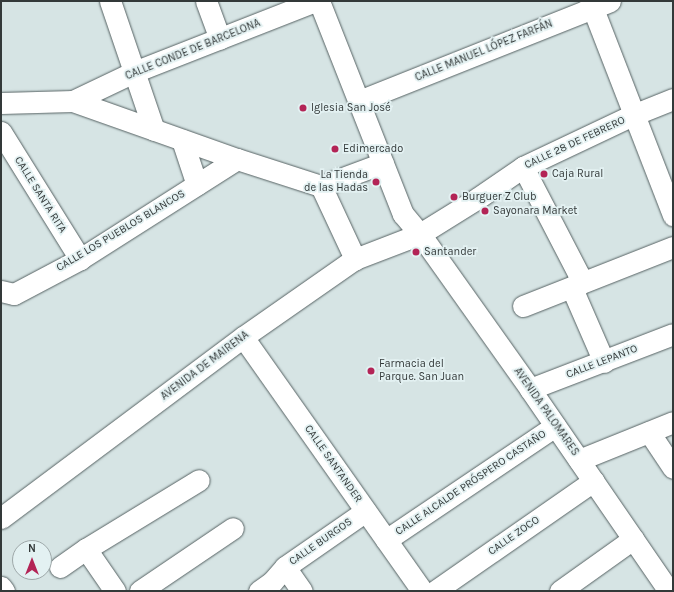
<!DOCTYPE html>
<html>
<head>
<meta charset="utf-8">
<style>
	body { margin:0 }
	#map { position:relative; width:674px; height:592px; overflow:hidden; background:#d6e4e4; font-family:Karla,sans-serif }
	div>[style] { position:absolute }
	.roads { filter:drop-shadow(0 0 1px #566263) drop-shadow(0 0 1px #566263) }
	.minor>* { height:21px; margin:-10.5px; padding:0 10.5px; transform-origin:10.5px; border-radius:10.5px; background:#fff }
	.dots>* { width:11px; height:11px; translate:-50% -50%; box-sizing:border-box; border:2px solid #e3f1f2; border-radius:50% }
	span { translate:-50% -50%; white-space:nowrap; text-align:center; line-height:1.15; -webkit-text-stroke:3.5px #e3f1f2; paint-order:stroke }
	.street-label { font-size:11px; color:#333939 }
	.poi-label { font-size:11px; color:#333939 }
	.left { translate:0 -50%; text-align:left }
	.right { translate:-100% -50%; text-align:right }
	.frame { position:absolute; inset:0; border:2px solid #333939; pointer-events:none }
	.north { position:absolute; left:12px; top:540px; width:40px; height:40px; box-sizing:border-box; background:#e3f1f2; border:1px solid #9da7a8; border-radius:50%; rotate:0deg; font-size:11px; font-weight:700; line-height:16px; text-align:center; color:#333939 }
	.north::after { content:''; display:block; margin:auto; width:14px; height:18px; background:#b32456; clip-path:polygon(50% 0,100% 100%,50% 72%,0 100%) }
</style>
</head>
<body>
<div id="map">
	<div class="roads">
		<div class="minor">
			<i style="left:110px;top:1px;width:136px;rotate:71.2deg"></i>
			<i style="left:206px;top:1px;width:40px;rotate:69.8deg"></i>
			<i style="left:319px;top:1px;width:229px;rotate:68.5deg"></i>
			<i style="left:403px;top:214px;width:26px;rotate:50deg"></i>
			<i style="left:420px;top:234px;width:190px;rotate:54.6deg"></i>
			<i style="left:530px;top:389px;width:245px;rotate:55.5deg"></i>
			<i style="left:590px;top:1px;width:230px;rotate:68.8deg"></i>
			<i style="left:73px;top:101px;width:68px;rotate:-25.4deg"></i>
			<i style="left:134px;top:72px;width:194px;rotate:-21.4deg"></i>
			<i style="left:359px;top:101px;width:270px;rotate:-21.7deg"></i>
			<i style="left:1px;top:103px;width:72px;rotate:-1.6deg"></i>
			<i style="left:73px;top:101px;width:174px;rotate:19.5deg"></i>
			<i style="left:237px;top:159px;width:88px;rotate:17.8deg"></i>
			<i style="left:321px;top:186px;width:81px;rotate:65deg"></i>
			<i style="left:1px;top:132px;width:150px;rotate:58.1deg"></i>
			<i style="left:182px;top:140px;width:47px;rotate:71.6deg"></i>
			<i style="left:523px;top:167px;width:122px;rotate:62.6deg"></i>
			<i style="left:579px;top:275px;width:10px;rotate:96deg"></i>
			<i style="left:578px;top:285px;width:9px;rotate:117deg"></i>
			<i style="left:574px;top:293px;width:75px;rotate:66.5deg"></i>
			<i style="left:321px;top:186px;width:66px;rotate:-20.4deg"></i>
			<i style="left:1px;top:291px;width:13px;rotate:13deg"></i>
			<i style="left:14px;top:294px;width:75px;rotate:-27.9deg"></i>
			<i style="left:80px;top:259px;width:186px;rotate:-32.5deg"></i>
			<i style="left:523px;top:306px;width:161px;rotate:-21.5deg"></i>
			<i style="left:243px;top:337px;width:311px;rotate:54.8deg"></i>
			<i style="left:530px;top:389px;width:153px;rotate:-21deg"></i>
			<i style="left:649px;top:432px;width:43px;rotate:56.3deg"></i>
			<i style="left:579px;top:460px;width:101px;rotate:-22deg"></i>
			<i style="left:1px;top:518px;width:302px;rotate:-36.8deg"></i>
			<i style="left:243px;top:337px;width:136px;rotate:-34.9deg"></i>
			<i style="left:355px;top:259px;width:70px;rotate:-21deg"></i>
			<i style="left:420px;top:234px;width:68px;rotate:-31.8deg"></i>
			<i style="left:478px;top:198px;width:55px;rotate:-34.6deg"></i>
			<i style="left:523px;top:167px;width:122px;rotate:-25.3deg"></i>
			<i style="left:633px;top:115px;width:43px;rotate:-21.8deg"></i>
			<i style="left:386px;top:540px;width:204px;rotate:-34deg"></i>
			<i style="left:86px;top:549px;width:51px;rotate:55.4deg"></i>
			<i style="left:60px;top:567px;width:32px;rotate:-35deg"></i>
			<i style="left:86px;top:549px;width:132px;rotate:-31.4deg"></i>
			<i style="left:285px;top:567px;width:29px;rotate:55deg"></i>
			<i style="left:1px;top:587px;width:5px;rotate:53deg"></i>
			<i style="left:140px;top:591px;width:112px;rotate:-34.1deg"></i>
			<i style="left:259px;top:591px;width:16px;rotate:-35deg"></i>
			<i style="left:272px;top:582px;width:20px;rotate:-49deg"></i>
			<i style="left:285px;top:567px;width:98px;rotate:-34.7deg"></i>
			<i style="left:435px;top:591px;width:193px;rotate:-34.8deg"></i>
			<i style="left:560px;top:591px;width:90px;rotate:-35.5deg"></i>
		</div>
	</div>
	<div class="dots">
		<i style="left:303px;top:108px;background:#b32456"></i>
		<i style="left:335px;top:149px;background:#b32456"></i>
		<i style="left:544px;top:174px;background:#b32456"></i>
		<i style="left:376px;top:182px;background:#b32456"></i>
		<i style="left:454px;top:197px;background:#b32456"></i>
		<i style="left:485px;top:211px;background:#b32456"></i>
		<i style="left:416px;top:252px;background:#b32456"></i>
		<i style="left:371px;top:371px;background:#b32456"></i>
	</div>
	<div class="street-label">
		<span style="left:193px;top:50px;rotate:-22deg">CALLE CONDE DE BARCELONA</span>
		<span style="left:484px;top:51px;rotate:-22deg">CALLE MANUEL LÓPEZ FARFÁN</span>
		<span style="left:575px;top:143px;rotate:-25deg">CALLE 28 DE FEBRERO</span>
		<span style="left:40px;top:195px;rotate:58deg">CALLE SANTA RITA</span>
		<span style="left:121px;top:231px;rotate:-31deg">CALLE LOS PUEBLOS BLANCOS</span>
		<span style="left:602px;top:362px;rotate:-21deg">CALLE LEPANTO</span>
		<span style="left:205px;top:366px;rotate:-37deg">AVENIDA DE MAIRENA</span>
		<span style="left:546px;top:412px;rotate:55deg">AVENIDA PALOMARES</span>
		<span style="left:333px;top:464px;rotate:55deg">CALLE SANTANDER</span>
		<span style="left:471px;top:483px;rotate:-34deg">CALLE ALCALDE PRÓSPERO CASTAÑO</span>
		<span style="left:514px;top:536px;rotate:-35deg">CALLE ZOCO</span>
		<span style="left:321px;top:542px;rotate:-35deg">CALLE BURGOS</span>
	</div>
	<div class="poi-label">
		<span class="left" style="left:311px;top:108px">Iglesia San José</span>
		<span class="left" style="left:343px;top:149px">Edimercado</span>
		<span class="left" style="left:552px;top:174px">Caja Rural</span>
		<span class="right" style="left:368px;top:182px">La Tienda<br>de las Hadas</span>
		<span class="left" style="left:462px;top:197px">Burguer Z Club</span>
		<span class="left" style="left:493px;top:211px">Sayonara Market</span>
		<span class="left" style="left:424px;top:252px">Santander</span>
		<span class="left" style="left:379px;top:371px">Farmacia del<br>Parque. San Juan</span>
	</div>
	<div class="frame"></div>
	<div class="north">N</div>
</div>
</body>
</html>
